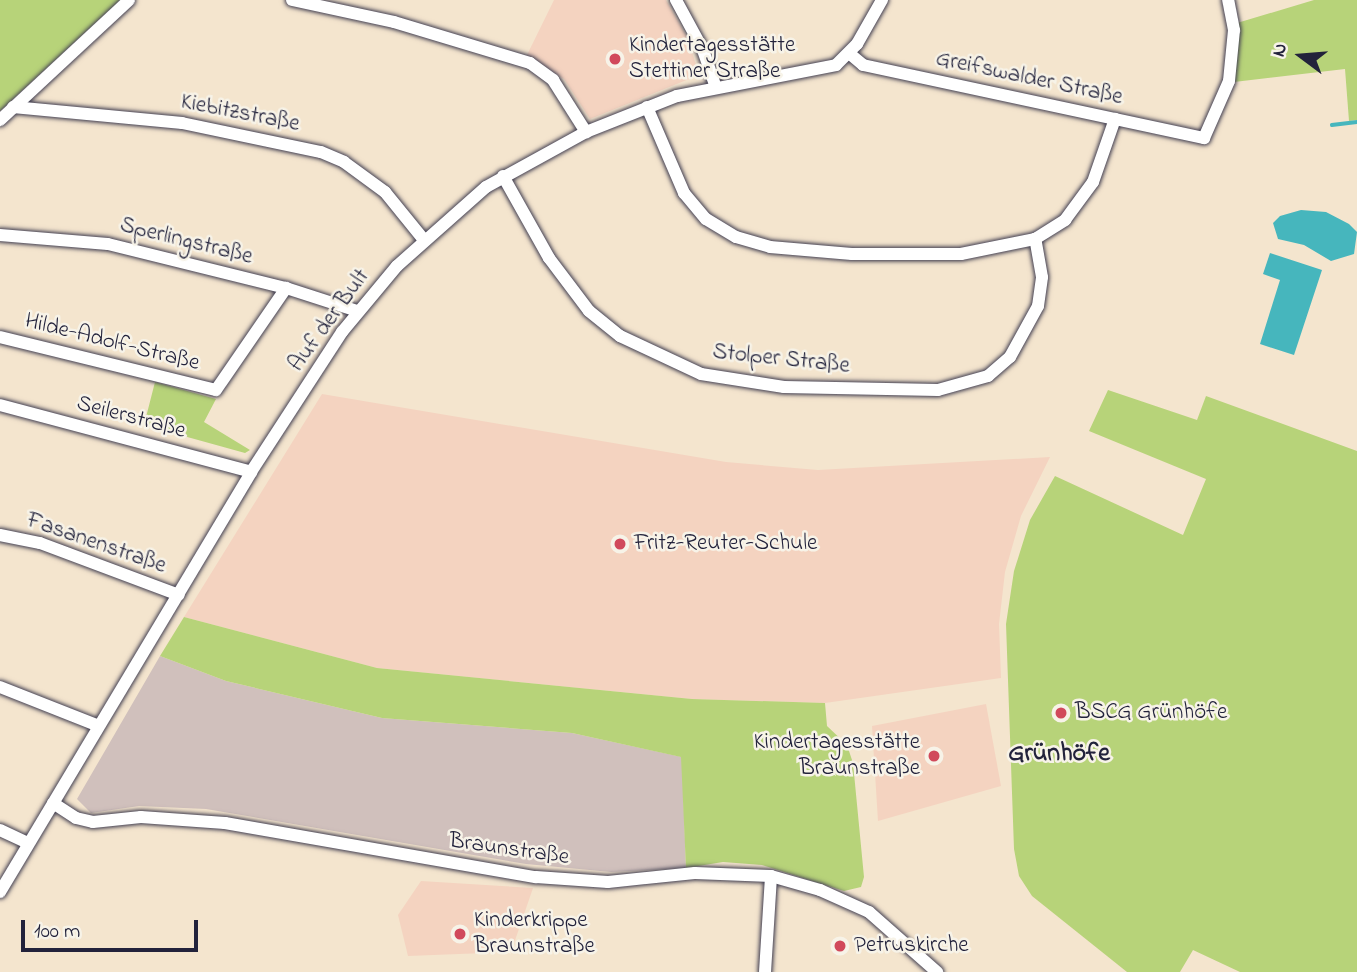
<!DOCTYPE html>
<html>
<head>
<meta charset="utf-8">
<style>
	body { margin:0 }
	#map { position:relative; width:1357px; height:972px; overflow:hidden; background:#f4e5ce; font-family:"Indie Flower",sans-serif }
	div>[style] { position:absolute }
	.built>* { inset:0; background:#f4d3c0 }
	.industrial>* { inset:0; background:#d0c0bc }
	.green>* { inset:0; background:#b7d379 }
	.water>* { inset:0; background:#46b6bd }
	.stream>* { height:3.5px; margin:-1.75px; padding:0 1.75px; transform-origin:1.75px; border-radius:1.75px; background:#46b6bd }
	.roads { filter:drop-shadow(0 0 2px #423f51) drop-shadow(0 0 2px #423f51) }
	.minor>* { height:12px; margin:-6px; padding:0 6px; transform-origin:6px; border-radius:6px; background:#fff }
	.dots>* { width:19px; height:19px; translate:-50% -50%; box-sizing:border-box; border:4px solid #f7f3e8; border-radius:50% }
	span { translate:-50% -50%; white-space:nowrap; text-align:center; line-height:1.15; -webkit-text-stroke:5px #f7f3e8; paint-order:stroke }
	.poi-label { font-size:23px; color:#22223b }
	.left { translate:0 -50%; text-align:left }
	.right { translate:-100% -50%; text-align:right }
	.street-label { font-size:23px; color:#22223b }
	.quarter-label { font-size:26px; color:#22223b; font-weight:700 }
	.north { position:absolute; left:1266px; top:21px; width:70px; height:70px; -webkit-text-stroke:5px #f7f3e8; paint-order:stroke; rotate:286deg; font-size:19px; font-weight:700; line-height:28px; text-align:center; color:#22223b }
	.north::after { content:''; display:block; margin:auto; width:24px; height:32px; background:#22223b; clip-path:polygon(50% 0,100% 100%,50% 72%,0 100%) }
	.scale { position:absolute; left:21px; top:920px; width:177px; height:32px; box-sizing:border-box; border:4px solid #22223b; border-top:0; padding-left:9px; font-size:21px; line-height:24px; white-space:nowrap; color:#22223b; -webkit-text-stroke:5px #f7f3e8; paint-order:stroke }
</style>
</head>
<body>
<div id="map">
	<div class="built">
		<i style="clip-path:polygon(554px 0,666px 0,688px 39px,699px 75px,590px 119px,564px 79px,527px 55px)"></i>
		<i style="clip-path:polygon(322px 394px,726px 462px,818px 470px,1050px 457px,1021px 516px,1005px 572px,999px 624px,1001px 678px,825px 703px,692px 699px,377px 668px,184px 617px)"></i>
		<i style="clip-path:polygon(986px 704px,1001px 786px,878px 821px,872px 726px)"></i>
		<i style="clip-path:polygon(421px 881px,533px 888px,511px 952px,408px 956px,398px 915px)"></i>
	</div>
	<div class="industrial">
		<i style="clip-path:polygon(160px 656px,226px 681px,382px 718px,572px 733px,682px 757px,686px 868px,611px 872px,526px 864px,206px 809px,139px 806px,91px 813px,77px 799px)"></i>
	</div>
	<div class="green">
		<i style="clip-path:polygon(0 0,120px 0,0 111px)"></i>
		<i style="clip-path:polygon(1314px 0,1357px 0,1357px 120px,1349px 121px,1345px 69px,1234px 82px,1237px 23px)"></i>
		<i style="clip-path:polygon(155px 382px,216px 399px,204px 422px,250px 450px,245px 453px,144px 425px)"></i>
		<i style="clip-path:polygon(1108px 390px,1197px 420px,1206px 396px,1357px 451px,1357px 972px,1240px 972px,1193px 950px,1180px 972px,1127px 972px,1032px 896px,1019px 876px,1014px 849px,1006px 624px,1014px 571px,1030px 520px,1055px 476px,1183px 535px,1206px 479px,1089px 431px)"></i>
		<i style="clip-path:polygon(184px 617px,377px 668px,692px 699px,825px 703px,827px 726px,847px 745px,853px 763px,864px 877px,861px 887px,844px 891px,762px 865px,723px 862px,686px 868px,681px 757px,572px 733px,382px 718px,226px 681px,160px 656px)"></i>
	</div>
	<div class="water">
		<i style="clip-path:polygon(1301px 210px,1326px 212px,1349px 224px,1357px 232px,1354px 254px,1331px 261px,1304px 245px,1278px 239px,1273px 223px,1280px 216px)"></i>
		<i style="clip-path:polygon(1270px 253px,1322px 270px,1294px 355px,1260px 344px,1280px 280px,1263px 274px)"></i>
	</div>
	<div class="stream">
		<i style="left:1332px;top:125px;width:25px;rotate:-7deg"></i>
	</div>
	<div class="roads">
		<div class="minor">
			<i style="left:292px;top:0;width:104px;rotate:12.2deg"></i>
			<i style="left:394px;top:22px;width:142px;rotate:16.8deg"></i>
			<i style="left:530px;top:63px;width:29px;rotate:36deg"></i>
			<i style="left:553px;top:80px;width:62px;rotate:57.6deg"></i>
			<i style="left:676px;top:0;width:57px;rotate:61.6deg"></i>
			<i style="left:703px;top:50px;width:39px;rotate:71deg"></i>
			<i style="left:850px;top:54px;width:17px;rotate:40deg"></i>
			<i style="left:863px;top:65px;width:349px;rotate:12.1deg"></i>
			<i style="left:1204px;top:138px;width:62px;rotate:-66.3deg"></i>
			<i style="left:1229px;top:81px;width:51px;rotate:-84.4deg"></i>
			<i style="left:1234px;top:30px;width:31px;rotate:-101deg"></i>
			<i style="left:13px;top:107px;width:170px;rotate:5.4deg"></i>
			<i style="left:182px;top:123px;width:142px;rotate:11.8deg"></i>
			<i style="left:321px;top:152px;width:25px;rotate:23deg"></i>
			<i style="left:344px;top:162px;width:51px;rotate:36.2deg"></i>
			<i style="left:385px;top:192px;width:62px;rotate:50.9deg"></i>
			<i style="left:647px;top:107px;width:94px;rotate:66.7deg"></i>
			<i style="left:684px;top:193px;width:34px;rotate:50deg"></i>
			<i style="left:706px;top:219px;width:35px;rotate:31deg"></i>
			<i style="left:736px;top:237px;width:35px;rotate:16deg"></i>
			<i style="left:770px;top:247px;width:82px;rotate:4.9deg"></i>
			<i style="left:852px;top:254px;width:109px"></i>
			<i style="left:961px;top:254px;width:76px;rotate:-11.5deg"></i>
			<i style="left:1035px;top:239px;width:36px;rotate:-32deg"></i>
			<i style="left:1065px;top:220px;width:47px;rotate:-53.6deg"></i>
			<i style="left:1093px;top:182px;width:67px;rotate:-70.8deg"></i>
			<i style="left:0;top:120px;width:176px;rotate:-42.9deg"></i>
			<i style="left:503px;top:176px;width:94px;rotate:60.7deg"></i>
			<i style="left:549px;top:258px;width:66px;rotate:53deg"></i>
			<i style="left:589px;top:311px;width:40px;rotate:39deg"></i>
			<i style="left:620px;top:336px;width:89px;rotate:25.1deg"></i>
			<i style="left:701px;top:374px;width:84px;rotate:8.9deg"></i>
			<i style="left:784px;top:387px;width:154px;rotate:1.1deg"></i>
			<i style="left:938px;top:390px;width:52px;rotate:-15.6deg"></i>
			<i style="left:988px;top:376px;width:29px;rotate:-41deg"></i>
			<i style="left:1010px;top:357px;width:58px;rotate:-61.2deg"></i>
			<i style="left:1038px;top:306px;width:29px;rotate:-82deg"></i>
			<i style="left:1042px;top:277px;width:39px;rotate:-100deg"></i>
			<i style="left:0;top:235px;width:108px;rotate:4.8deg"></i>
			<i style="left:108px;top:244px;width:183px;rotate:13.9deg"></i>
			<i style="left:286px;top:288px;width:75px;rotate:17.9deg"></i>
			<i style="left:0;top:337px;width:222px;rotate:13.8deg"></i>
			<i style="left:216px;top:390px;width:124px;rotate:-55.5deg"></i>
			<i style="left:0;top:405px;width:260px;rotate:14.9deg"></i>
			<i style="left:0;top:535px;width:41px;rotate:11.3deg"></i>
			<i style="left:40px;top:543px;width:148px;rotate:20.5deg"></i>
			<i style="left:0;top:687px;width:106px;rotate:21.5deg"></i>
			<i style="left:53px;top:803px;width:27px;rotate:33deg"></i>
			<i style="left:76px;top:818px;width:17px;rotate:13deg"></i>
			<i style="left:93px;top:822px;width:48px;rotate:-5.9deg"></i>
			<i style="left:141px;top:817px;width:84px;rotate:4.1deg"></i>
			<i style="left:225px;top:823px;width:316px;rotate:9.9deg"></i>
			<i style="left:536px;top:877px;width:72px;rotate:4deg"></i>
			<i style="left:608px;top:882px;width:87px;rotate:-5.9deg"></i>
			<i style="left:695px;top:873px;width:76px;rotate:2.3deg"></i>
			<i style="left:771px;top:876px;width:51px;rotate:15.9deg"></i>
			<i style="left:820px;top:890px;width:54px;rotate:24.2deg"></i>
			<i style="left:869px;top:912px;width:91px;rotate:41.4deg"></i>
			<i style="left:0;top:830px;width:31px;rotate:25deg"></i>
			<i style="left:0;top:892px;width:489px;rotate:-59.1deg"></i>
			<i style="left:251px;top:472px;width:167px;rotate:-57deg"></i>
			<i style="left:342px;top:332px;width:86px;rotate:-50.2deg"></i>
			<i style="left:397px;top:266px;width:119px;rotate:-41.6deg"></i>
			<i style="left:486px;top:187px;width:114px;rotate:-28.8deg"></i>
			<i style="left:586px;top:132px;width:98px;rotate:-21.6deg"></i>
			<i style="left:677px;top:96px;width:162px;rotate:-11deg"></i>
			<i style="left:836px;top:65px;width:30px;rotate:-45deg"></i>
			<i style="left:857px;top:44px;width:51px;rotate:-60.4deg"></i>
			<i style="left:765px;top:972px;width:96px;rotate:-86.4deg"></i>
		</div>
	</div>
	<div class="dots">
		<i style="left:615px;top:59px;background:#d1495b"></i>
		<i style="left:620px;top:544px;background:#d1495b"></i>
		<i style="left:1061px;top:713px;background:#d1495b"></i>
		<i style="left:934px;top:756px;background:#d1495b"></i>
		<i style="left:460px;top:934px;background:#d1495b"></i>
		<i style="left:840px;top:946px;background:#d1495b"></i>
	</div>
	<div class="poi-label">
		<span class="left" style="left:629px;top:59px">Kindertagesstätte<br>Stettiner Straße</span>
		<span class="left" style="left:634px;top:544px">Fritz-Reuter-Schule</span>
		<span class="left" style="left:1075px;top:713px">BSCG Grünhöfe</span>
		<span class="right" style="left:920px;top:756px">Kindertagesstätte<br>Braunstraße</span>
		<span class="left" style="left:474px;top:934px">Kinderkrippe<br>Braunstraße</span>
		<span class="left" style="left:854px;top:946px">Petruskirche</span>
	</div>
	<div class="street-label">
		<span style="left:1029px;top:79px;rotate:12deg">Greifswalder Straße</span>
		<span style="left:240px;top:114px;rotate:11deg">Kiebitzstraße</span>
		<span style="left:186px;top:242px;rotate:14deg">Sperlingstraße</span>
		<span style="left:330px;top:321px;rotate:-54deg">Auf der Bult</span>
		<span style="left:112px;top:343px;rotate:14deg">Hilde-Adolf-Straße</span>
		<span style="left:781px;top:360px;rotate:6deg">Stolper Straße</span>
		<span style="left:131px;top:418px;rotate:15deg">Seilerstraße</span>
		<span style="left:96px;top:544px;rotate:19deg">Fasanenstraße</span>
		<span style="left:509px;top:850px;rotate:8deg">Braunstraße</span>
	</div>
	<div class="quarter-label">
		<span style="left:1059px;top:755px">Grünhöfe</span>
	</div>
	<div class="north">N</div>
	<div class="scale">100 m</div>
</div>
</body>
</html>
